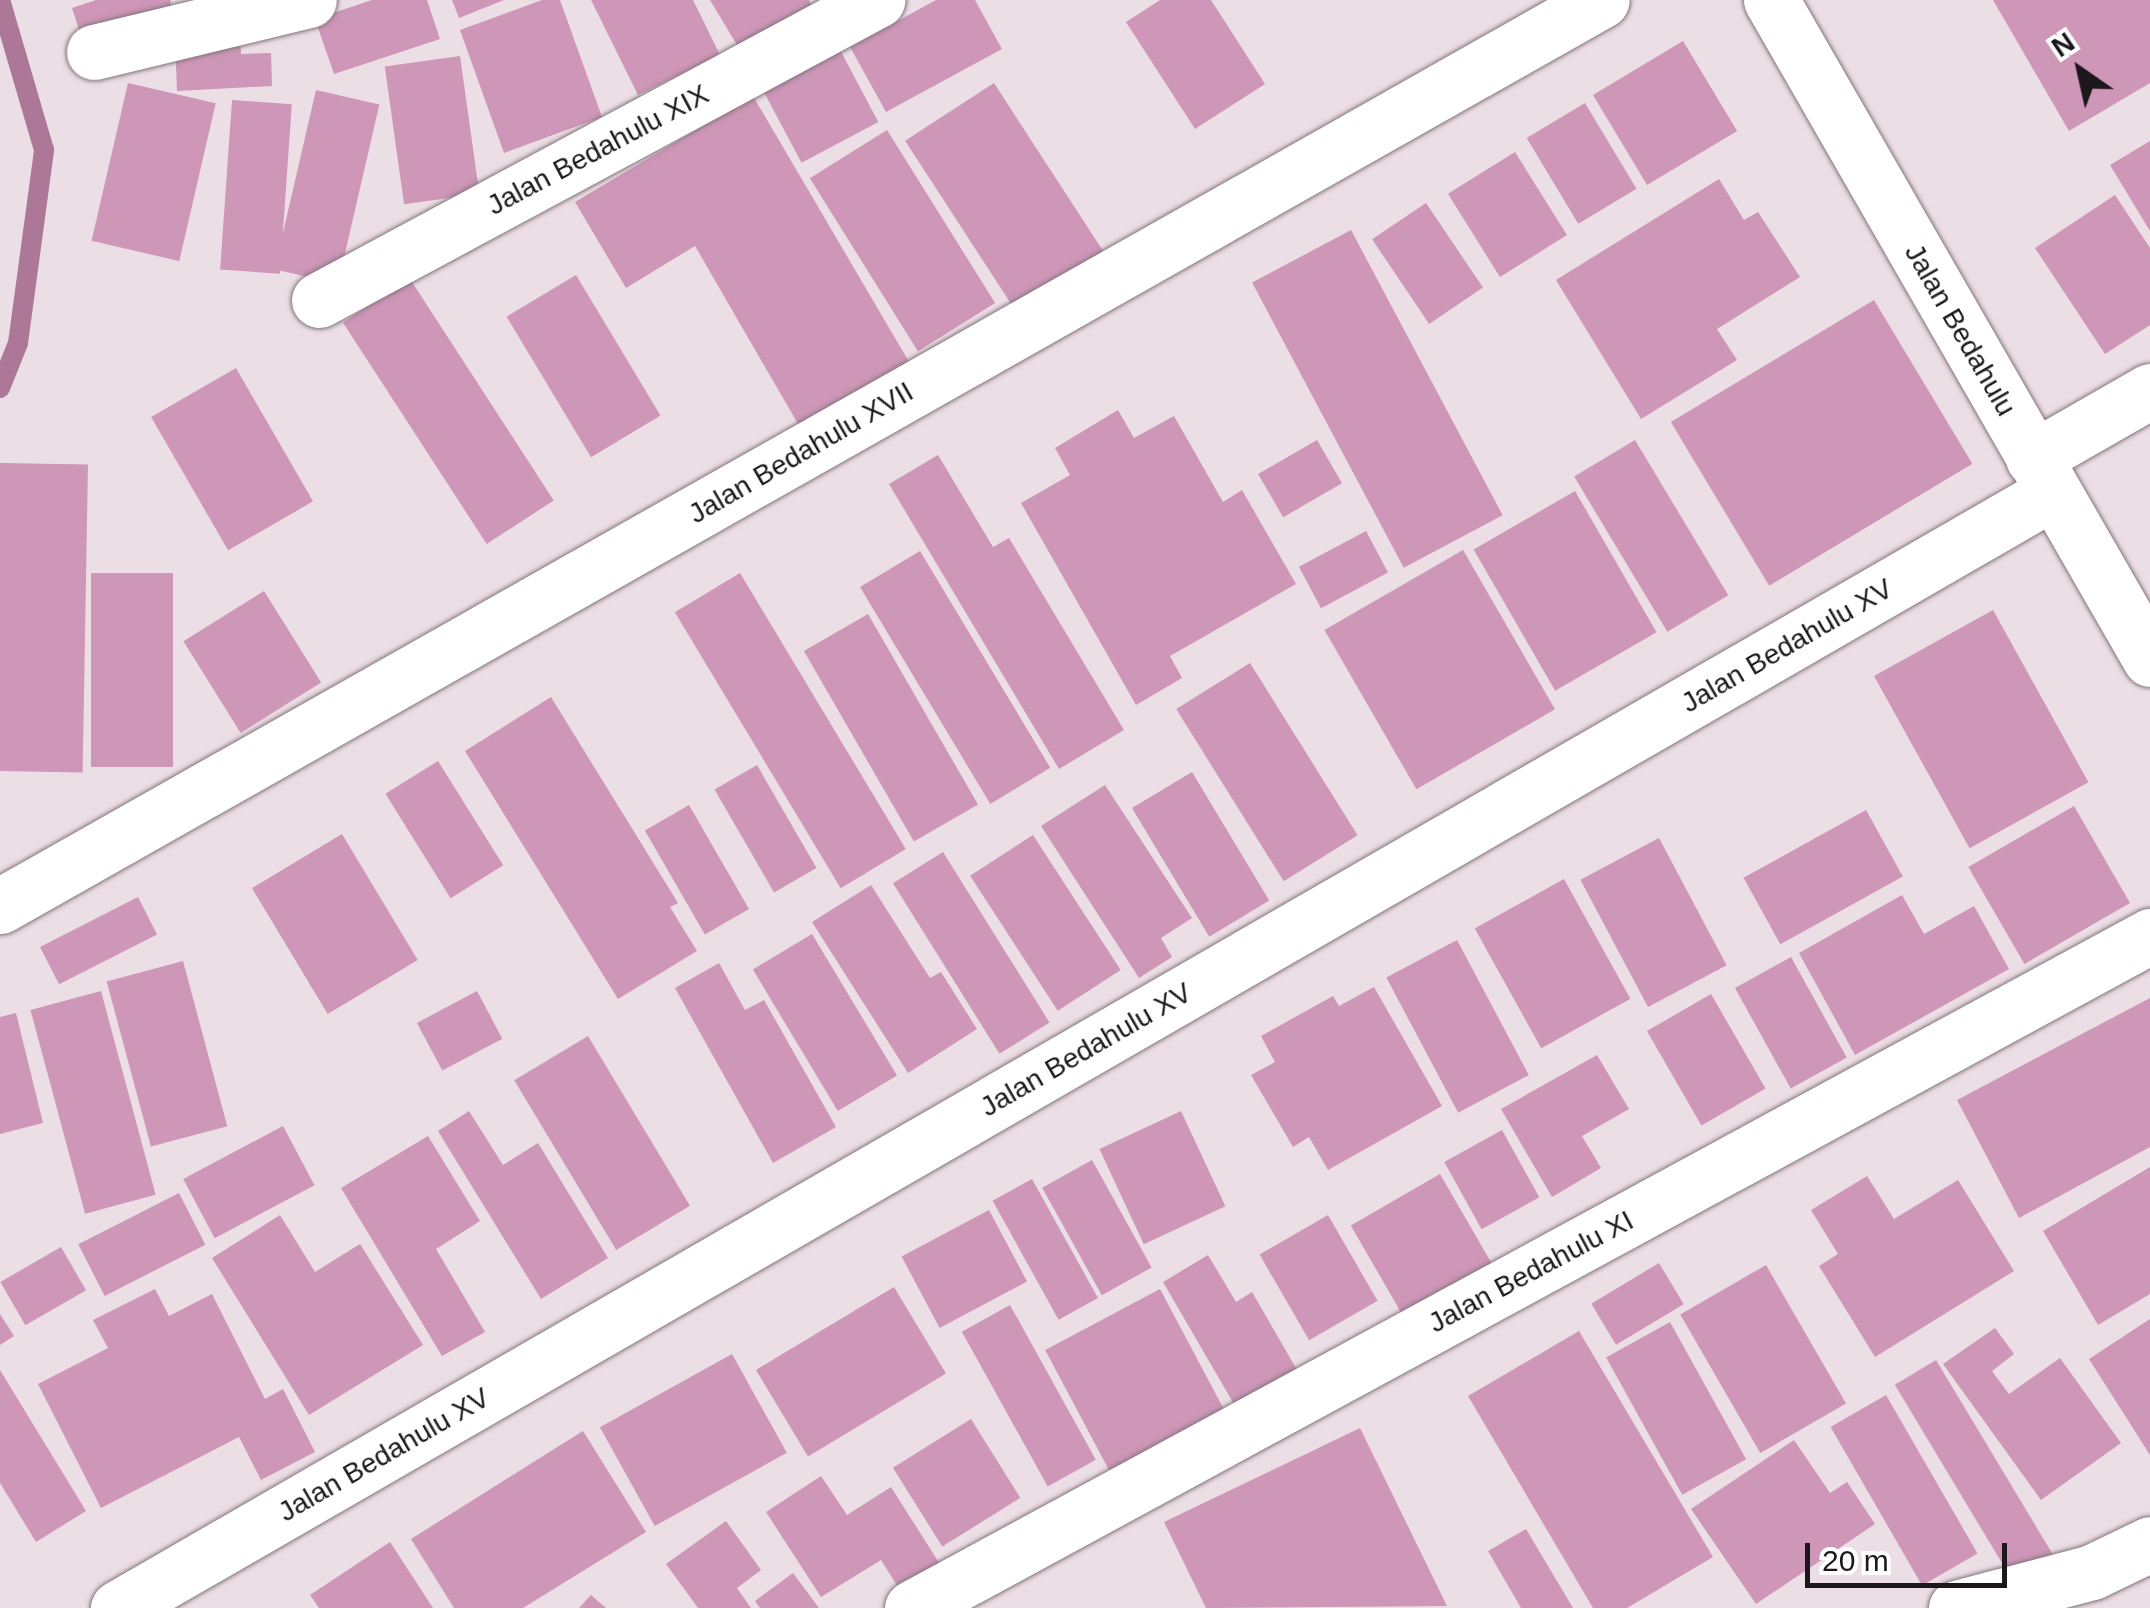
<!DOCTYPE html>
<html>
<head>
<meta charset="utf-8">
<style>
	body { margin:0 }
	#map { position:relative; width:2150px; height:1608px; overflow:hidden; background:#ecdee5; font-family:Helvetica,sans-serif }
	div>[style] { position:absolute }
	.stream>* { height:20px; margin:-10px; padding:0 10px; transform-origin:10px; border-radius:10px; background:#ad7897 }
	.building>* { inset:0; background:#ce96b7; transform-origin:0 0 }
	.roads { filter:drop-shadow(0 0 2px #82757c) drop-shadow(0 0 2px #82757c) }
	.minor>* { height:55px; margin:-27.5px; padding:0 27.5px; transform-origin:27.5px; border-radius:27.5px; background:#fff }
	span { translate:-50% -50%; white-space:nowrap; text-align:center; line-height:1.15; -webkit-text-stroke:8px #fff; paint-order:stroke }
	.street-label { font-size:28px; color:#1c171a }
	.north { position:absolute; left:2030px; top:20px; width:100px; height:100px; -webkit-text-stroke:8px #fff; paint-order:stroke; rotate:326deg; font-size:28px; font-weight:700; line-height:40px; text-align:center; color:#1c171a }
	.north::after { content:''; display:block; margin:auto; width:35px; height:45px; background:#1c171a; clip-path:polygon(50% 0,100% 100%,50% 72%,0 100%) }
	.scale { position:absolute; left:1805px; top:1543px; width:202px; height:45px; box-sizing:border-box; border:5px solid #1c171a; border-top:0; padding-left:12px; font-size:30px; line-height:35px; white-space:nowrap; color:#1c171a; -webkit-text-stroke:8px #fff; paint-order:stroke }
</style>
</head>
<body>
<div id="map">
	<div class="stream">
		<i style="left:0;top:388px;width:48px;rotate:-68.2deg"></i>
		<i style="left:18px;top:343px;width:195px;rotate:-82.3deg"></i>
		<i style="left:44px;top:150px;width:156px;rotate:-106.3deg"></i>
	</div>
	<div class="building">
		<i style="clip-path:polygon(96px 0,170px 0,177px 23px,86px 52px,72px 8px)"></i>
		<i style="clip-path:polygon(372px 0,427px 0,440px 39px,334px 74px,315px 19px)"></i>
		<i style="clip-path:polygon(452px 0,504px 0,459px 18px)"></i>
		<i style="clip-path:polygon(542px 0,560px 0,602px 117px,504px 153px,460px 30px)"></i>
		<i style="clip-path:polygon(591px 0,693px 0,720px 55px,638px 95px)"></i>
		<i style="clip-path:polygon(710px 0,809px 0,815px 11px,743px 55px)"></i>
		<i style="clip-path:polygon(936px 0,975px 0,1002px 49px,886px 112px,850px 47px)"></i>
		<i style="clip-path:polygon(1160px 0,1211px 0,1265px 84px,1195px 129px,1126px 22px)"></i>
		<i style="clip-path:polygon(1993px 0,2150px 0,2150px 83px,2069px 131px)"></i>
		<i style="clip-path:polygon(240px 35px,241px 54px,271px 53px,272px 86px,177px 91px,175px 38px)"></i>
		<i style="left:1683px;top:41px;width:105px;height:105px;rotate:59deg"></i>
		<i style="left:838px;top:46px;width:86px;height:87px;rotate:62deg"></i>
		<i style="left:460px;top:56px;width:139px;height:76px;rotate:82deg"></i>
		<i style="left:128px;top:83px;width:90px;height:162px;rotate:13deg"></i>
		<i style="left:994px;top:83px;width:208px;height:106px;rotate:57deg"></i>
		<i style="left:316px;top:90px;width:65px;height:184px;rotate:13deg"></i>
		<i style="clip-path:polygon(753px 96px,915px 372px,805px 436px,695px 246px,626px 288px,575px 202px)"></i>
		<i style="left:232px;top:100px;width:60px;height:170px;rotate:4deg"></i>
		<i style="left:1585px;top:103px;width:100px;height:68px;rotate:59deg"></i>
		<i style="left:887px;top:130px;width:204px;height:91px;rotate:58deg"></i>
		<i style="clip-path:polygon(2150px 141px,2150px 231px,2110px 165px)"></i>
		<i style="left:1515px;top:152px;width:98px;height:79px;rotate:58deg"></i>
		<i style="clip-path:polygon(1719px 179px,1744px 220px,1758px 212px,1800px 277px,1717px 329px,1737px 360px,1641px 419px,1556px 280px)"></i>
		<i style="clip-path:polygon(2115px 195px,2150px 248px,2150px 325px,2105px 354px,2035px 248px)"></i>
		<i style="left:1426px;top:203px;width:102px;height:65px;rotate:56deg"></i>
		<i style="left:1351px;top:230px;width:323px;height:112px;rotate:62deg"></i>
		<i style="left:576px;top:275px;width:164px;height:81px;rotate:59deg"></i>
		<i style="left:410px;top:279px;width:264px;height:80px;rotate:57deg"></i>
		<i style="left:1874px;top:300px;width:191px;height:237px;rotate:59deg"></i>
		<i style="left:236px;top:368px;width:154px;height:98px;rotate:60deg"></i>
		<i style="clip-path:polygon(1118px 410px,1134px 438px,1174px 416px,1223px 502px,1242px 490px,1296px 584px,1170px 656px,1182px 678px,1136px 705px,1021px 503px,1070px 475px,1055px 448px)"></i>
		<i style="left:1317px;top:440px;width:50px;height:68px;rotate:60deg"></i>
		<i style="left:1635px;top:440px;width:181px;height:71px;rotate:59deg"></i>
		<i style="clip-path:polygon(938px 455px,993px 547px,1009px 538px,1124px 730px,1059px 769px,889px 484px)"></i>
		<i style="left:0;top:463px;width:88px;height:308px;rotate:1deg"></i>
		<i style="left:1575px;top:491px;width:163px;height:117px;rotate:60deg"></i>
		<i style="left:1366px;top:531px;width:47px;height:76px;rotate:62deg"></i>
		<i style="left:1463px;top:550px;width:184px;height:160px;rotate:60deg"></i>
		<i style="left:920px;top:551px;width:253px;height:70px;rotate:59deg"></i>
		<i style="left:91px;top:573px;width:82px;height:194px"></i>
		<i style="left:740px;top:573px;width:322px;height:76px;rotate:59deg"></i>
		<i style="left:264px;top:591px;width:108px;height:95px;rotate:58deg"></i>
		<i style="left:1993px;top:610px;width:197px;height:136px;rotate:61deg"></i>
		<i style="left:868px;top:614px;width:220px;height:74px;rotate:60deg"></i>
		<i style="left:1250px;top:663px;width:203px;height:87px;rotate:58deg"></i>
		<i style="clip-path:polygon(551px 697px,678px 903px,670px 907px,697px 951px,618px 999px,465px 751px)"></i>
		<i style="left:438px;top:761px;width:123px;height:62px;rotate:58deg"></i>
		<i style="left:757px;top:765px;width:119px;height:49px;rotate:60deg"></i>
		<i style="left:1192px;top:772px;width:150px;height:70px;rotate:59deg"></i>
		<i style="clip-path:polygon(1105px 785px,1192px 918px,1161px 938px,1172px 957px,1139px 978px,1041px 826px)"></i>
		<i style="left:689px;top:805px;width:120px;height:51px;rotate:60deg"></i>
		<i style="left:2074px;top:806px;width:112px;height:122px;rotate:60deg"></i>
		<i style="left:1866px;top:810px;width:76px;height:140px;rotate:61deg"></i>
		<i style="left:342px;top:834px;width:147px;height:105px;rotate:59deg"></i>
		<i style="left:1033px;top:835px;width:161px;height:75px;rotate:57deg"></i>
		<i style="left:1659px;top:838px;width:144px;height:89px;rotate:62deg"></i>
		<i style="left:943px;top:852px;width:201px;height:59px;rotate:58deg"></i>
		<i style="left:1564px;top:879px;width:137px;height:102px;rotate:61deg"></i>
		<i style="clip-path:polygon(871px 885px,930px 978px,941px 972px,977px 1029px,908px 1073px,812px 922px)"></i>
		<i style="clip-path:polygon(1902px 895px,1924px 934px,1974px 906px,2009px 969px,1855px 1055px,1799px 953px)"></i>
		<i style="left:138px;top:897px;width:42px;height:110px;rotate:63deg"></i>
		<i style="left:812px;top:934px;width:165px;height:69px;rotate:59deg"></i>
		<i style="left:1457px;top:940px;width:153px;height:80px;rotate:62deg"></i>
		<i style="left:1791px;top:957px;width:115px;height:64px;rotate:61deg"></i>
		<i style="left:183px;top:961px;width:171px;height:79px;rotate:75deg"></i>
		<i style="clip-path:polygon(719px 963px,745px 1010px,764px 1000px,836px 1127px,773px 1163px,675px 988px)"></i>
		<i style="clip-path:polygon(1374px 987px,1442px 1106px,1328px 1170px,1309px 1137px,1293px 1147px,1251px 1075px,1275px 1062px,1261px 1036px,1333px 996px,1339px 1006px)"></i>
		<i style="left:101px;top:991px;width:211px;height:73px;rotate:75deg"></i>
		<i style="left:477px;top:991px;width:54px;height:68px;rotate:62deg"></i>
		<i style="left:1711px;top:994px;width:109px;height:74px;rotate:60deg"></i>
		<i style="clip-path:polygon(2150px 998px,2150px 1147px,2019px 1218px,1957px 1100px)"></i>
		<i style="clip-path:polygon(16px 1013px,43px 1123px,0 1134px,0 1017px)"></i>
		<i style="left:588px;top:1036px;width:198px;height:86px;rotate:59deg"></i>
		<i style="clip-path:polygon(1597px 1055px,1629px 1109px,1582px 1136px,1601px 1168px,1552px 1197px,1501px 1109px)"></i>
		<i style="clip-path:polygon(469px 1111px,503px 1165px,538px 1143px,608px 1258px,541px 1299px,438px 1131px)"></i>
		<i style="left:1181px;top:1111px;width:105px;height:90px;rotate:65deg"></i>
		<i style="left:283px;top:1126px;width:67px;height:113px;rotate:62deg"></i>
		<i style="left:1502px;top:1130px;width:77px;height:66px;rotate:61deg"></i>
		<i style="clip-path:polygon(428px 1136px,480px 1221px,436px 1249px,485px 1332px,442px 1356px,341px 1188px)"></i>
		<i style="left:1092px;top:1160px;width:123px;height:57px;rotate:61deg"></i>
		<i style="clip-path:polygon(2150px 1167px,2150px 1294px,2098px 1325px,2043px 1231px)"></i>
		<i style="left:1440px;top:1174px;width:104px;height:103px;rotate:60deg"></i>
		<i style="clip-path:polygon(1867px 1176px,1894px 1219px,1958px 1180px,2014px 1271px,1875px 1357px,1819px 1266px,1838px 1254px,1811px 1210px)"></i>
		<i style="left:1032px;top:1179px;width:136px;height:45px;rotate:61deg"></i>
		<i style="left:179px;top:1193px;width:58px;height:113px;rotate:63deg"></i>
		<i style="left:989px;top:1210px;width:81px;height:99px;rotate:62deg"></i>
		<i style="clip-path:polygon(280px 1215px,315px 1272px,360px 1244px,423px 1345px,309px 1415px,212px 1258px)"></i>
		<i style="left:1328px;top:1215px;width:99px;height:79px;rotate:60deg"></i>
		<i style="left:61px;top:1247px;width:50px;height:70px;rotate:60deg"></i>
		<i style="clip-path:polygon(1208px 1255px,1236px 1302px,1252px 1292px,1300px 1375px,1238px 1411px,1163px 1282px)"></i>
		<i style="left:1659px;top:1263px;width:48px;height:79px;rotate:59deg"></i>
		<i style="left:1766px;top:1265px;width:160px;height:99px;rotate:60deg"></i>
		<i style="left:894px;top:1287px;width:101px;height:161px;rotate:59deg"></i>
		<i style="clip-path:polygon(155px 1289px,169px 1316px,212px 1294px,265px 1399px,283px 1389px,315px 1452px,261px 1480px,239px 1437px,101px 1508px,38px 1384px,108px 1348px,93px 1320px)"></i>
		<i style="left:1160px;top:1289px;width:144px;height:130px;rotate:62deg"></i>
		<i style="left:1010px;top:1305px;width:177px;height:55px;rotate:61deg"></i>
		<i style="clip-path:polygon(0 1314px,14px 1336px,0 1345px)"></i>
		<i style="clip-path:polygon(2150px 1319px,2150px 1455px,2089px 1359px)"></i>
		<i style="left:1670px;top:1322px;width:157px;height:73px;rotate:61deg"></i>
		<i style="clip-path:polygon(1995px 1328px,2014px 1354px,1992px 1371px,2009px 1394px,2060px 1358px,2121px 1443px,2041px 1500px,1943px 1364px)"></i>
		<i style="clip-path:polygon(1579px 1331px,1713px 1557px,1627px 1608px,1593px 1608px,1468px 1396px)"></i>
		<i style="left:732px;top:1354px;width:113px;height:151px;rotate:61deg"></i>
		<i style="left:1936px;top:1360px;width:227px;height:48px;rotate:59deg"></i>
		<i style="clip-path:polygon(0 1370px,86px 1511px,36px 1542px,0 1483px)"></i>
		<i style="left:1886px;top:1395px;width:183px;height:64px;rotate:60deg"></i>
		<i style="left:971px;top:1419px;width:93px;height:92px;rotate:58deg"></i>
		<i style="clip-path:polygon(1360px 1428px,1447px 1606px,1206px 1608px,1164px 1522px)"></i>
		<i style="clip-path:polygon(583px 1431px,646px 1532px,523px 1608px,454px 1608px,411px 1539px)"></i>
		<i style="clip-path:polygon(1794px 1440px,1830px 1493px,1847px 1482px,1875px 1524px,1756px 1604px,1691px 1509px)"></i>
		<i style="clip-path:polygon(821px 1476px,847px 1515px,891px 1487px,943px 1569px,903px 1595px,881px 1560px,821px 1597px,766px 1512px)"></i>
		<i style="clip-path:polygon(726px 1521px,761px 1570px,737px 1588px,751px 1608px,698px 1608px,666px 1564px)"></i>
		<i style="clip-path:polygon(1526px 1529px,1573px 1608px,1521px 1608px,1488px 1551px)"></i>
		<i style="clip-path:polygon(390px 1542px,433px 1608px,319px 1608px,310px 1595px)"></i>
		<i style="clip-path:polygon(793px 1573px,819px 1608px,760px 1608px,755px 1601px)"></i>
		<i style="clip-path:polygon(591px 1595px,606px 1608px,579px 1608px)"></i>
	</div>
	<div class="roads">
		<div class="minor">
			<i style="left:1771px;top:0;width:760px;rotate:60.1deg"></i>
			<i style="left:94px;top:52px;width:221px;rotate:-13.6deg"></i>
			<i style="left:319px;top:300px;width:634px;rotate:-28.26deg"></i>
			<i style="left:2033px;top:458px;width:135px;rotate:-29.8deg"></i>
			<i style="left:0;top:906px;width:1840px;rotate:-29.49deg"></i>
			<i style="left:118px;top:1608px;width:2234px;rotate:-29.97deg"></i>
			<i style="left:912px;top:1608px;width:1409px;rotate:-28.49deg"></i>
			<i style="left:1956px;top:1608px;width:141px;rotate:-14.8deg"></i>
			<i style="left:2092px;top:1572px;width:64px;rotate:-25.8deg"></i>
		</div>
	</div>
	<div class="street-label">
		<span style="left:598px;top:150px;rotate:-28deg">Jalan Bedahulu XIX</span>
		<span style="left:1960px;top:330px;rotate:60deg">Jalan Bedahulu</span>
		<span style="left:801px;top:453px;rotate:-30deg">Jalan Bedahulu XVII</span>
		<span style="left:1787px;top:646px;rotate:-30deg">Jalan Bedahulu XV</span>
		<span style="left:1086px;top:1050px;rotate:-30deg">Jalan Bedahulu XV</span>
		<span style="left:1531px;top:1272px;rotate:-28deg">Jalan Bedahulu XI</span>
		<span style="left:384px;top:1455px;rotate:-30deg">Jalan Bedahulu XV</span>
	</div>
	<div class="north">N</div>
	<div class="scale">20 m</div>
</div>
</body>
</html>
